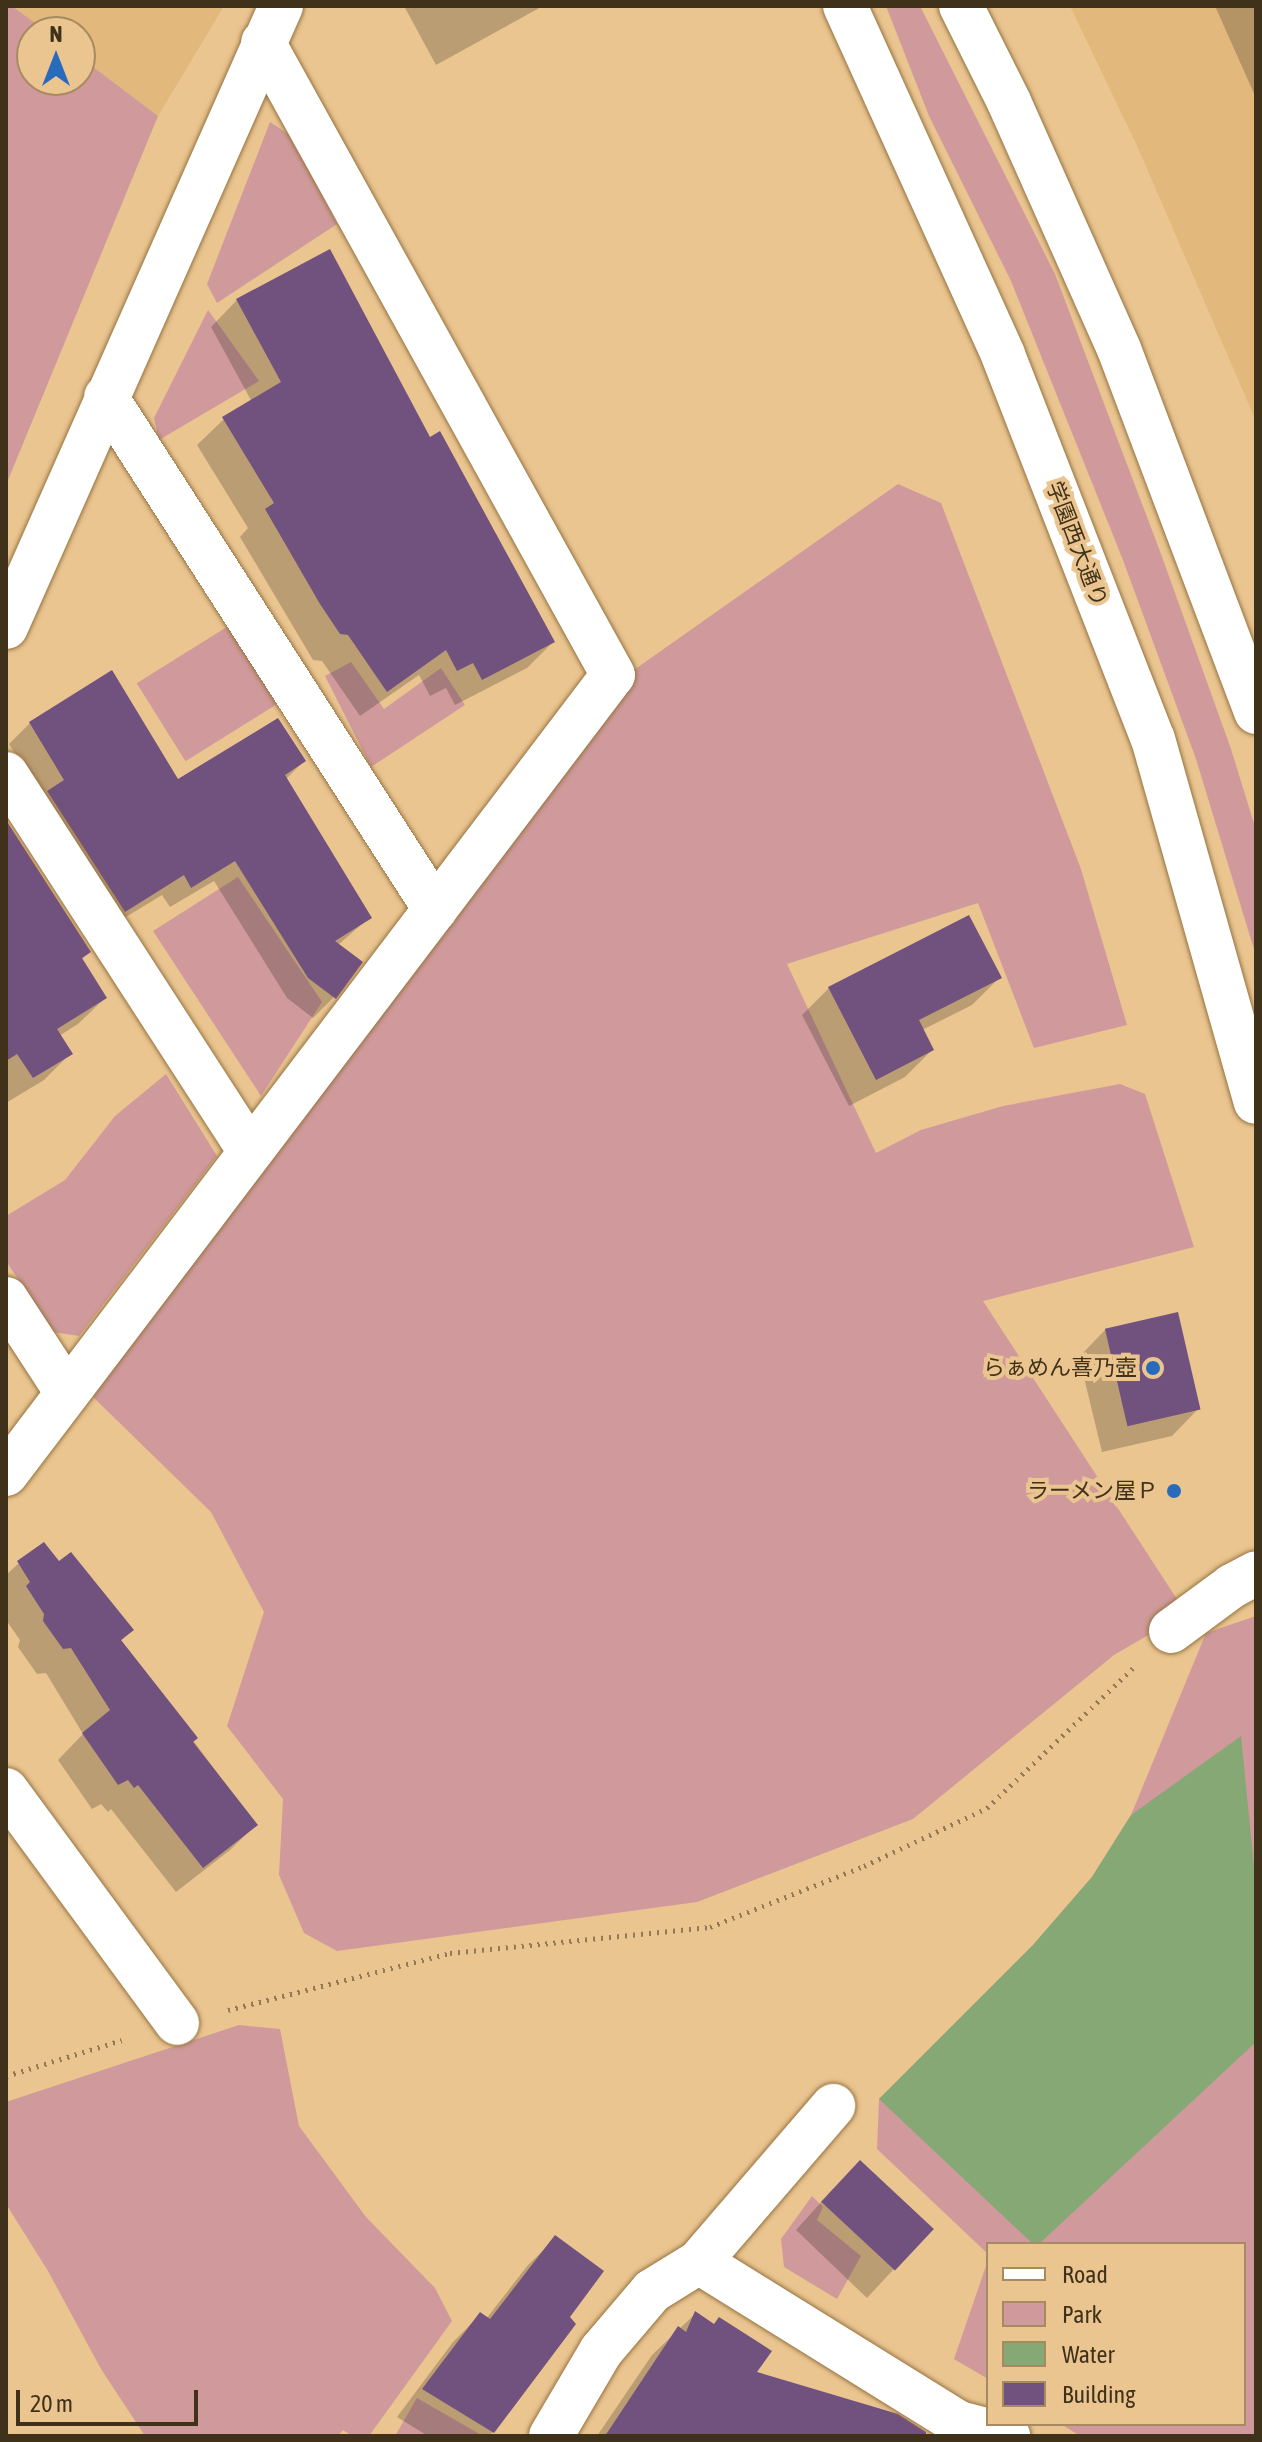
<!DOCTYPE html>
<html>
<head>
<meta charset="utf-8">
<style>
	body { margin:0 }
	#map { position:relative; width:1262px; height:2442px; overflow:hidden; background:#eac590; font-family:"Asap Condensed","Noto Sans JP",sans-serif }
	div>[style] { position:absolute }
	.built>* { inset:0; background:#e2b87d }
	.green>* { inset:0; background:#d09a9c; transform-origin:0 0 }
	.water>* { inset:0; background:#86a875 }
	.shadow>* { inset:0; background:#0003 }
	.building>* { inset:0; background:#71517e; transform-origin:0 0 }
	.path>* { height:5px; margin-top:-2.5px; transform-origin:0; background:repeating-linear-gradient(90deg,#937a54 0 2px,transparent 0 8px) }
	.roads { filter:drop-shadow(0 0 2px #967341) drop-shadow(0 0 2px #967341) }
	.street>* { height:44px; margin:-22px; padding:0 22px; transform-origin:22px; border-radius:22px; background:#fff }
	.secondary>* { height:44px; margin:-22px; padding:0 22px; transform-origin:22px; border-radius:22px; background:#fff }
	.dots>* { width:22px; height:22px; translate:-50% -50%; box-sizing:border-box; border:4px solid #eac590; border-radius:50% }
	span { translate:-50% -50%; white-space:nowrap; text-align:center; line-height:1.15; -webkit-text-stroke:8px #eac590; paint-order:stroke }
	.street-label { font-size:22px; color:#40311b }
	.poi-label { font-size:22px; color:#40311b }
	.right { translate:-100% -50%; text-align:right }
	.frame { position:absolute; inset:0; border:8px solid #40311b; pointer-events:none }
	.legend { position:absolute; left:986px; top:2242px; width:260px; height:184px; box-sizing:border-box; background:#eac590; border:2px solid #a68a61; margin:0; padding:10px 14px; list-style:none; font-size:24px; color:#40311b }
	.legend li { display:flex; align-items:center; gap:16px; height:40px }
	.legend b { width:40px; border:2px solid #a68a61 }
	.north { position:absolute; left:16px; top:16px; width:80px; height:80px; box-sizing:border-box; background:#eac590; border:2px solid #a68a61; border-radius:50%; rotate:0deg; font-size:22px; font-weight:700; line-height:32px; text-align:center; color:#40311b }
	.north::after { content:''; display:block; margin:auto; width:28px; height:36px; background:#286bbc; clip-path:polygon(50% 0,100% 100%,50% 72%,0 100%) }
	.scale { position:absolute; left:16px; top:2390px; width:182px; height:36px; box-sizing:border-box; border:4px solid #40311b; border-top:0; padding-left:10px; font-size:24px; line-height:28px; white-space:nowrap; color:#40311b; -webkit-text-stroke:6px #eac590; paint-order:stroke }
</style>
</head>
<body>
<div id="map">
	<div class="built">
		<i style="clip-path:polygon(12px 6px,224px 6px,158px 116px,80px 57px,80px 32px,47px 32px)"></i>
		<i style="clip-path:polygon(1070px 6px,1256px 6px,1256px 421px,1138px 148px)"></i>
	</div>
	<div class="green">
		<i style="clip-path:polygon(6px 6px,12px 6px,47px 32px,32px 32px,32px 80px,80px 80px,80px 57px,158px 116px,6px 485px)"></i>
		<i style="clip-path:polygon(886px 6px,920px 6px,1055px 274px,1161px 554px,1231px 749px,1256px 830px,1256px 956px,1196px 759px,1123px 560px,1011px 281px,929px 116px)"></i>
		<i style="clip-path:polygon(270px 122px,293px 137px,337px 224px,217px 303px,207px 284px)"></i>
		<i style="clip-path:polygon(208px 310px,259px 381px,159px 440px,154px 418px)"></i>
		<i style="clip-path:polygon(898px 484px,941px 503px,1081px 869px,1127px 1025px,1034px 1048px,978px 903px,787px 964px,876px 1153px,921px 1130px,1003px 1106px,1120px 1084px,1145px 1094px,1194px 1247px,983px 1301px,1186px 1613px,1114px 1655px,913px 1819px,697px 1902px,337px 1951px,304px 1933px,279px 1875px,283px 1799px,227px 1726px,264px 1612px,211px 1512px,92px 1396px,631px 672px)"></i>
		<i style="left:230px;top:625px;width:92px;height:110px;rotate:58deg"></i>
		<i style="clip-path:polygon(351px 662px,384px 709px,441px 668px,465px 705px,371px 767px,325px 676px)"></i>
		<i style="clip-path:polygon(238px 877px,322px 1002px,261px 1096px,153px 931px)"></i>
		<i style="clip-path:polygon(166px 1074px,217px 1156px,79px 1336px,53px 1332px,6px 1261px,6px 1216px,65px 1180px,115px 1116px)"></i>
		<i style="clip-path:polygon(1256px 1616px,1256px 2436px,1080px 2436px,1061px 2424px,1244px 2424px,1244px 2244px,988px 2244px,988px 2254px,877px 2149px,879px 2099px,1033px 1945px,1092px 1877px,1131px 1815px,1206px 1633px)"></i>
		<i style="clip-path:polygon(239px 2025px,280px 2029px,299px 2126px,366px 2217px,435px 2288px,452px 2321px,369px 2436px,352px 2436px,343px 2430px,338px 2436px,145px 2436px,101px 2369px,48px 2271px,6px 2204px,6px 2102px)"></i>
		<i style="clip-path:polygon(812px 2196px,823px 2207px,817px 2220px,861px 2256px,837px 2299px,784px 2267px,781px 2239px)"></i>
		<i style="clip-path:polygon(988px 2260px,988px 2379px,954px 2359px)"></i>
		<i style="clip-path:polygon(417px 2398px,483px 2436px,395px 2436px)"></i>
	</div>
	<div class="water">
		<i style="clip-path:polygon(1241px 1736px,1256px 1886px,1256px 2042px,1039px 2244px,1033px 2244px,879px 2099px,1033px 1945px,1092px 1877px,1131px 1815px)"></i>
	</div>
	<div class="shadow">
		<i style="clip-path:polygon(404px 6px,543px 6px,436px 65px)"></i>
		<i style="clip-path:polygon(1215px 6px,1256px 6px,1256px 98px)"></i>
		<i style="clip-path:polygon(237px 300px,429px 440px,553px 642px,527px 668px,455px 705px,446px 688px,430px 696px,419px 675px,360px 716px,322px 661px,313px 660px,240px 537px,248px 528px,197px 445px,224px 419px,252px 402px,211px 327px)"></i>
		<i style="clip-path:polygon(30px 723px,178px 782px,304px 761px,285px 780px,370px 917px,338px 945px,334px 997px,313px 1018px,287px 998px,214px 881px,170px 907px,162px 895px,103px 931px,42px 798px,9px 744px)"></i>
		<i style="clip-path:polygon(6px 824px,89px 952px,81px 960px,105px 998px,78px 1024px,59px 1036px,70px 1054px,44px 1080px,6px 1103px)"></i>
		<i style="clip-path:polygon(999px 978px,972px 1005px,922px 1030px,932px 1050px,905px 1077px,849px 1106px,802px 1015px,829px 988px)"></i>
		<i style="clip-path:polygon(1106px 1329px,1199px 1408px,1172px 1436px,1102px 1452px,1079px 1357px)"></i>
		<i style="clip-path:polygon(19px 1563px,58px 1564px,131px 1630px,120px 1642px,256px 1825px,230px 1850px,176px 1892px,111px 1809px,108px 1812px,101px 1804px,92px 1809px,58px 1760px,83px 1734px,46px 1673px,37px 1674px,18px 1647px,20px 1640px,6px 1620px,6px 1575px)"></i>
		<i style="clip-path:polygon(833px 2189px,931px 2229px,867px 2298px,796px 2230px)"></i>
		<i style="clip-path:polygon(556px 2238px,567px 2318px,493px 2432px,488px 2436px,428px 2436px,397px 2417px,453px 2342px,480px 2315px,486px 2319px,528px 2265px)"></i>
		<i style="clip-path:polygon(695px 2314px,753px 2373px,866px 2436px,597px 2436px,652px 2355px)"></i>
	</div>
	<div class="building">
		<i style="clip-path:polygon(330px 249px,430px 437px,440px 431px,555px 642px,482px 680px,473px 663px,457px 671px,446px 650px,387px 692px,348px 635px,340px 634px,320px 604px,265px 509px,274px 503px,222px 417px,281px 382px,236px 299px)"></i>
		<i style="clip-path:polygon(112px 670px,178px 779px,278px 718px,306px 761px,285px 775px,372px 918px,335px 941px,363px 962px,336px 999px,308px 978px,235px 861px,191px 888px,184px 875px,125px 912px,47px 791px,64px 780px,29px 722px)"></i>
		<i style="clip-path:polygon(6px 820px,91px 952px,82px 958px,107px 998px,57px 1029px,73px 1054px,33px 1078px,17px 1054px,6px 1061px)"></i>
		<i style="clip-path:polygon(969px 915px,1002px 978px,919px 1020px,934px 1050px,876px 1080px,828px 987px)"></i>
		<i style="left:1178px;top:1312px;width:100px;height:75px;rotate:77deg"></i>
		<i style="clip-path:polygon(44px 1542px,59px 1561px,71px 1552px,134px 1630px,121px 1640px,198px 1738px,193px 1742px,258px 1825px,203px 1868px,138px 1785px,134px 1788px,128px 1780px,118px 1785px,82px 1733px,110px 1710px,71px 1648px,63px 1649px,43px 1621px,44px 1614px,26px 1586px,30px 1582px,17px 1561px)"></i>
		<i style="left:860px;top:2160px;width:101px;height:57px;rotate:43deg"></i>
		<i style="clip-path:polygon(555px 2235px,604px 2271px,570px 2317px,576px 2324px,494px 2433px,422px 2389px,480px 2312px,490px 2319px)"></i>
		<i style="clip-path:polygon(695px 2311px,714px 2324px,719px 2317px,772px 2351px,757px 2372px,898px 2414px,926px 2432px,926px 2436px,605px 2436px,678px 2326px,686px 2332px)"></i>
	</div>
	<div class="path">
		<i style="left:228px;top:2010px;width:229px;rotate:-14.4deg"></i>
		<i style="left:450px;top:1953px;width:261px;rotate:-5.7deg"></i>
		<i style="left:710px;top:1927px;width:166px;rotate:-21.6deg"></i>
		<i style="left:864px;top:1866px;width:136px;rotate:-25.2deg"></i>
		<i style="left:987px;top:1808px;width:202px;rotate:-43.8deg"></i>
		<i style="left:6px;top:2076px;width:121px;rotate:-17.2deg"></i>
	</div>
	<div class="roads">
		<div class="street">
			<i style="left:106px;top:397px;width:609px;rotate:57.28deg"></i>
			<i style="left:6px;top:774px;width:449px;rotate:57.1deg"></i>
			<i style="left:6px;top:1299px;width:110px;rotate:56.9deg"></i>
			<i style="left:6px;top:1474px;width:1003px;rotate:-52.78deg"></i>
			<i style="left:613px;top:675px;width:723px;rotate:-118.94deg"></i>
			<i style="left:1171px;top:1631px;width:76px;rotate:-36.4deg"></i>
			<i style="left:1232px;top:1586px;width:27px;rotate:-28deg"></i>
			<i style="left:6px;top:1790px;width:289px;rotate:53.7deg"></i>
			<i style="left:699px;top:2262px;width:306px;rotate:31.8deg"></i>
			<i style="left:959px;top:2423px;width:51px;rotate:14.9deg"></i>
			<i style="left:551px;top:2436px;width:99px;rotate:-59.5deg"></i>
			<i style="left:601px;top:2351px;width:79px;rotate:-49.6deg"></i>
			<i style="left:652px;top:2291px;width:55px;rotate:-31.7deg"></i>
			<i style="left:699px;top:2262px;width:206px;rotate:-49.3deg"></i>
		</div>
		<div class="secondary">
			<i style="left:845px;top:6px;width:383px;rotate:65.6deg"></i>
			<i style="left:1003px;top:355px;width:412px;rotate:68.7deg"></i>
			<i style="left:1153px;top:739px;width:377px;rotate:74.2deg"></i>
			<i style="left:961px;top:6px;width:107px;rotate:63.4deg"></i>
			<i style="left:1009px;top:102px;width:270px;rotate:66deg"></i>
			<i style="left:1119px;top:349px;width:388px;rotate:69.3deg"></i>
			<i style="left:6px;top:627px;width:679px;rotate:-66.11deg"></i>
		</div>
	</div>
	<div class="dots">
		<i style="left:1153px;top:1368px;background:#286bbc"></i>
		<i style="left:1174px;top:1491px;background:#286bbc"></i>
	</div>
	<div class="street-label">
		<span style="left:1077px;top:544px;rotate:69deg">学園西大通り</span>
	</div>
	<div class="poi-label">
		<span class="right" style="left:1137px;top:1368px">らぁめん喜乃壺</span>
		<span class="right" style="left:1158px;top:1491px">ラーメン屋Ｐ</span>
	</div>
	<div class="frame"></div>
	<ul class="legend">
	<li><b style="height:10px;background:#fff"></b>Road</li>
	<li><b style="height:22px;background:#d09a9c"></b>Park</li>
	<li><b style="height:22px;background:#86a875"></b>Water</li>
	<li><b style="height:22px;background:#71517e"></b>Building</li>
	</ul>
	<div class="north">N</div>
	<div class="scale">20 m</div>
</div>
</body>
</html>
